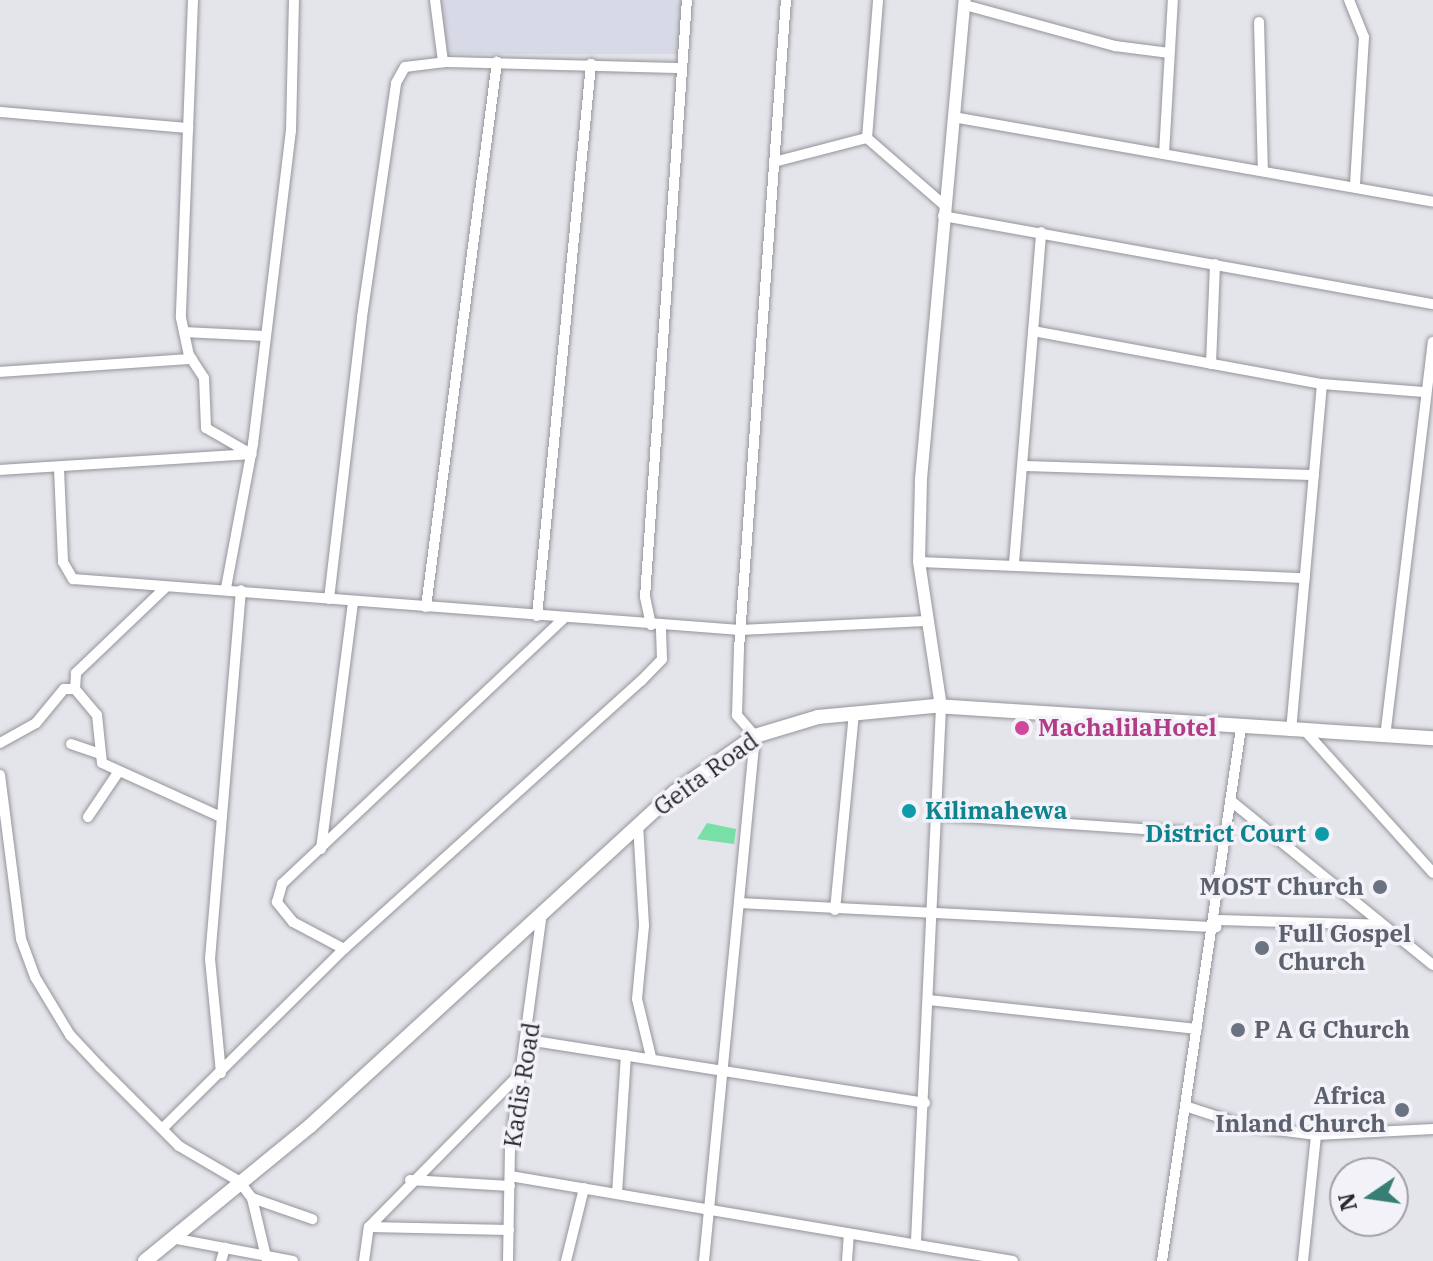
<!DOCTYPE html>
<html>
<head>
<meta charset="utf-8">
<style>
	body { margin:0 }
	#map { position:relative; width:1433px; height:1261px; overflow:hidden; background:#e4e5eb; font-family:"IBM Plex Serif",serif }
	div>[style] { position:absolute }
	.built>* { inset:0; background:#d8d9e6; transform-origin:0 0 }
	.green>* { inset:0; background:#78dfa7 }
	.roads { filter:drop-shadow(0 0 2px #949499) drop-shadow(0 0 2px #949499) }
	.minor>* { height:10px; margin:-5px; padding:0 5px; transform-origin:5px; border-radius:5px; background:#fff }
	.tertiary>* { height:12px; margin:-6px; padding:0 6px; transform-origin:6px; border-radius:6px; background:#fff }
	.secondary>* { height:14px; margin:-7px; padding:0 7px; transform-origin:7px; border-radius:7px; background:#fff }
	.dots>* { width:22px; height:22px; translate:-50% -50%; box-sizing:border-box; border:4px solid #f2f2f8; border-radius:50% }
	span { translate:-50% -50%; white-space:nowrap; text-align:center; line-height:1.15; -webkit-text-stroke:7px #f2f2f8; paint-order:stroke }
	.hotel-label { font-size:24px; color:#b23c85; font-weight:700 }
	.left { translate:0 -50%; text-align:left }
	.street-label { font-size:24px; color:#272729 }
	.culture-label { font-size:24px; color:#0d838f; font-weight:700 }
	.right { translate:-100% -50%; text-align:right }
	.worship-label { font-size:24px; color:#5b616d; font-weight:700 }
	.north { position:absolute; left:1329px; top:1157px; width:80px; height:80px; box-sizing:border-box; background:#f2f2f8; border:2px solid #a1a1a5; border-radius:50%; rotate:257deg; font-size:22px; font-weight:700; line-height:32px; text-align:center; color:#272729 }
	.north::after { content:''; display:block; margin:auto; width:28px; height:36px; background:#387e74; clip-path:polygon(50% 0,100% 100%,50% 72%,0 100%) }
</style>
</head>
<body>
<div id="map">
	<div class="built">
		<i style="left:441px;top:0;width:241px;height:54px"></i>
	</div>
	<div class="green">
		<i style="clip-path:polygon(707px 823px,736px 829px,734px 844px,697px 839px)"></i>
	</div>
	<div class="roads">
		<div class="minor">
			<i style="left:193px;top:0;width:318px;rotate:92.2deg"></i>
			<i style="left:181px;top:318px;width:38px;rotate:78deg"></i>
			<i style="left:189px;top:355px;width:27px;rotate:57deg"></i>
			<i style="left:204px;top:378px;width:50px;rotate:87.7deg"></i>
			<i style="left:206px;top:428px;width:52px;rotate:30deg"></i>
			<i style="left:435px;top:0;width:63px;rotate:82.6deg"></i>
			<i style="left:1349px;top:0;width:40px;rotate:68deg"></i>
			<i style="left:1364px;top:37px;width:149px;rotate:93.5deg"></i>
			<i style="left:965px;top:5px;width:156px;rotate:15.3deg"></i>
			<i style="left:1115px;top:46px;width:55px;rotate:7.3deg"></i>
			<i style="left:1259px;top:22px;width:148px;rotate:88.5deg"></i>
			<i style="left:0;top:112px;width:189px;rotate:4.9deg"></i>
			<i style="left:953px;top:117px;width:487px;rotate:10deg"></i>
			<i style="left:867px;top:138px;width:102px;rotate:41deg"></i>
			<i style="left:1164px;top:154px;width:154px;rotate:-86.7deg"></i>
			<i style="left:774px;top:162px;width:96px;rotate:-14.5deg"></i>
			<i style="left:867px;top:138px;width:138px;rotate:-85.4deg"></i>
			<i style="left:943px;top:216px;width:498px;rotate:10.2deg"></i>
			<i style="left:1033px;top:331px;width:294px;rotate:10.4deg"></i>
			<i style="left:1322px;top:384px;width:102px;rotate:4.5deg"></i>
			<i style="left:184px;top:332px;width:81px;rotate:2.8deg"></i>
			<i style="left:1211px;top:364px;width:100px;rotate:-87.7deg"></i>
			<i style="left:0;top:372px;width:192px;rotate:-3.9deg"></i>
			<i style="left:1022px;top:466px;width:292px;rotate:1.8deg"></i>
			<i style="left:59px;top:469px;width:93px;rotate:87.5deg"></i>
			<i style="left:63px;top:562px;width:20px;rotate:60deg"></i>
			<i style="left:73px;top:579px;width:669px;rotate:4.37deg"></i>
			<i style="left:740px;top:630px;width:186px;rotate:-2.8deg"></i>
			<i style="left:0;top:470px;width:252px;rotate:-3.6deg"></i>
			<i style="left:919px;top:562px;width:386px;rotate:2.4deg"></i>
			<i style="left:1014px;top:563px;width:332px;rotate:-85.3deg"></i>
			<i style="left:226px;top:588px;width:147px;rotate:-79.4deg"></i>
			<i style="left:253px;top:444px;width:315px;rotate:-83.1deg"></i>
			<i style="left:291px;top:131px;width:131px;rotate:-88.7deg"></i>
			<i style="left:329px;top:599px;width:284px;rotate:-83.3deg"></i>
			<i style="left:362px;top:317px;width:236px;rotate:-81.7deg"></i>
			<i style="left:396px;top:83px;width:18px;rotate:-61deg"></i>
			<i style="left:405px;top:67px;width:38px;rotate:-7deg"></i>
			<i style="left:443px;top:62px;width:237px;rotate:1.5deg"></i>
			<i style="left:426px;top:607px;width:550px;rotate:-82.58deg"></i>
			<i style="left:537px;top:616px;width:555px;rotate:-84.41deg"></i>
			<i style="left:651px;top:625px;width:29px;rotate:-102deg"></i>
			<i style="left:645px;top:597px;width:598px;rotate:-85.98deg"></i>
			<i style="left:75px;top:689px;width:16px;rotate:-86deg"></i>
			<i style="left:76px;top:673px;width:124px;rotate:-43.7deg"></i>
			<i style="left:1291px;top:731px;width:348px;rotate:-84.9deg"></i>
			<i style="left:1307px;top:733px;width:188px;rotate:48deg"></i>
			<i style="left:1385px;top:737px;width:398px;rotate:-83.1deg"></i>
			<i style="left:0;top:743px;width:41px;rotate:-29.1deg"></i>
			<i style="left:36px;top:723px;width:44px;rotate:-50.5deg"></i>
			<i style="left:64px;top:689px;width:11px"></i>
			<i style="left:75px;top:689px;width:34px;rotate:50deg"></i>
			<i style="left:97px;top:715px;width:48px;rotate:84.1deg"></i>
			<i style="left:102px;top:763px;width:128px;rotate:24.4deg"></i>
			<i style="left:71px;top:744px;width:31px;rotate:19deg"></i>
			<i style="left:0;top:775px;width:165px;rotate:82.7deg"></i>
			<i style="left:21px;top:939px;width:40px;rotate:69.8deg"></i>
			<i style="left:35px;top:977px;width:68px;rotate:58.9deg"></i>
			<i style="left:70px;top:1035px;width:44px;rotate:46.8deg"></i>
			<i style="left:100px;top:1067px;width:112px;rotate:45deg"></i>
			<i style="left:179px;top:1146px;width:69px;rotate:30.3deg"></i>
			<i style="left:239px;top:1181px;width:21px;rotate:53deg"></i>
			<i style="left:252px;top:1198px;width:65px;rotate:76.6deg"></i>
			<i style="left:1231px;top:801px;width:260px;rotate:39.1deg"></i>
			<i style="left:937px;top:815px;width:291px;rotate:3.9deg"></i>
			<i style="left:88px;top:817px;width:55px;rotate:-56deg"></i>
			<i style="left:638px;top:824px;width:102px;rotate:86.6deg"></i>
			<i style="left:644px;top:926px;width:73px;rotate:95.5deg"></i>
			<i style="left:637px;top:999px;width:60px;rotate:76.4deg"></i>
			<i style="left:321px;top:849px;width:250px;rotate:-82.6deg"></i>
			<i style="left:739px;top:903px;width:478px;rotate:2.9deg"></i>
			<i style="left:835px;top:910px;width:197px;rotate:-84.5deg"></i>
			<i style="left:1217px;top:920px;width:164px;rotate:1.7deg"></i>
			<i style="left:344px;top:949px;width:58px;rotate:-152.1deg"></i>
			<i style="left:293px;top:922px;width:26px;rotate:-129deg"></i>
			<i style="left:277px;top:902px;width:19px;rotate:-74deg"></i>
			<i style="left:282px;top:884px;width:388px;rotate:-43.3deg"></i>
			<i style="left:929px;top:1000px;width:269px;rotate:6.2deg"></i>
			<i style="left:528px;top:1040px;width:402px;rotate:9deg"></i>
			<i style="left:221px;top:1073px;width:115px;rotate:-95.5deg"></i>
			<i style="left:210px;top:959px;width:370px;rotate:-85.2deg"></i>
			<i style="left:1188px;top:1107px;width:61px;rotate:18.1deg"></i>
			<i style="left:1246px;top:1126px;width:71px;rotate:7.3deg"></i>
			<i style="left:1316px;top:1135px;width:117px;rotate:-2.9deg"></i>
			<i style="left:164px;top:1127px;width:253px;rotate:-44.7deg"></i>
			<i style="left:344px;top:949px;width:400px;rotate:-42.1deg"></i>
			<i style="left:641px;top:681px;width:30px;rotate:-46deg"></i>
			<i style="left:662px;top:659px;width:33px;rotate:-92deg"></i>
			<i style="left:510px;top:1176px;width:510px;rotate:9.59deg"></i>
			<i style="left:410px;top:1180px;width:100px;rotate:3.4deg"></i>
			<i style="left:617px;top:1194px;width:139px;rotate:-86.3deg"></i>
			<i style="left:252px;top:1198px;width:64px;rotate:19.3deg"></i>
			<i style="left:369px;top:1227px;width:140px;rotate:1.2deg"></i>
			<i style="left:177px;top:1239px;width:118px;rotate:10.7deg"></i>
			<i style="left:916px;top:1241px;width:535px;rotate:-87.32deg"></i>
			<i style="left:221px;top:1261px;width:14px;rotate:-73deg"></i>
			<i style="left:364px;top:1261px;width:34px;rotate:-82deg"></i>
			<i style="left:369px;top:1227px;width:219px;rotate:-45.4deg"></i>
			<i style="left:508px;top:1261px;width:112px;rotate:-89deg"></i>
			<i style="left:510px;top:1149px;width:240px;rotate:-82.3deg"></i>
			<i style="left:566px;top:1261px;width:75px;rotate:-76.1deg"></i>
			<i style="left:704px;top:1261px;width:527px;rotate:-84.45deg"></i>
			<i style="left:755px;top:736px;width:28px;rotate:-131deg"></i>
			<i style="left:737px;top:715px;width:66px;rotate:-88.3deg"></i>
			<i style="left:739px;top:649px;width:651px;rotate:-85.86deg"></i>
			<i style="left:847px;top:1261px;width:27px;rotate:-86deg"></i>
			<i style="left:1162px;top:1261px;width:539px;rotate:-81.57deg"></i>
			<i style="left:1303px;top:1261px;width:127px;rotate:-84.1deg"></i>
		</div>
		<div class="tertiary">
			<i style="left:941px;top:707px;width:147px;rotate:-98.6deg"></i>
			<i style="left:919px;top:562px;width:83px;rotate:-88.6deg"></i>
			<i style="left:921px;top:479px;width:481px;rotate:-84.8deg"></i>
		</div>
		<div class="secondary">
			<i style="left:145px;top:1261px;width:213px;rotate:-39.3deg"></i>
			<i style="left:310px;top:1126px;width:495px;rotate:-42.5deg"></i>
			<i style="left:675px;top:792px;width:98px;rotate:-35deg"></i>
			<i style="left:755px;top:736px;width:66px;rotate:-16.8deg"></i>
			<i style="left:818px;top:717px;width:118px;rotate:-5.4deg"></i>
			<i style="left:935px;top:706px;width:499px;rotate:3.7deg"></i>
		</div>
	</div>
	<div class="dots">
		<i style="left:1022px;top:728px;background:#d1479c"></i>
		<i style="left:909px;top:811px;background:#0f9aa8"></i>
		<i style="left:1322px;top:834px;background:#0f9aa8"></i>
		<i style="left:1380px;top:887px;background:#6b7280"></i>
		<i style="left:1262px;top:948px;background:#6b7280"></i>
		<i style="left:1238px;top:1030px;background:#6b7280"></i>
		<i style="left:1402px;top:1110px;background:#6b7280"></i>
	</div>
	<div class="hotel-label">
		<span class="left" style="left:1038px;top:728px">MachalilaHotel</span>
	</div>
	<div class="street-label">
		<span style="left:706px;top:774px;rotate:-36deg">Geita Road</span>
		<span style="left:522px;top:1085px;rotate:-81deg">Kadis Road</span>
	</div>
	<div class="culture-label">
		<span class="left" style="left:925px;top:811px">Kilimahewa</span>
		<span class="right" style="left:1306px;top:834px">District Court</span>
	</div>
	<div class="worship-label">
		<span class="right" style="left:1364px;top:887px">MOST Church</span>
		<span class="left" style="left:1278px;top:948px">Full Gospel<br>Church</span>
		<span class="left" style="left:1254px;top:1030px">P A G Church</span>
		<span class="right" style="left:1386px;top:1110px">Africa<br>Inland Church</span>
	</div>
	<div class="north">N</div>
</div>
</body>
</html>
